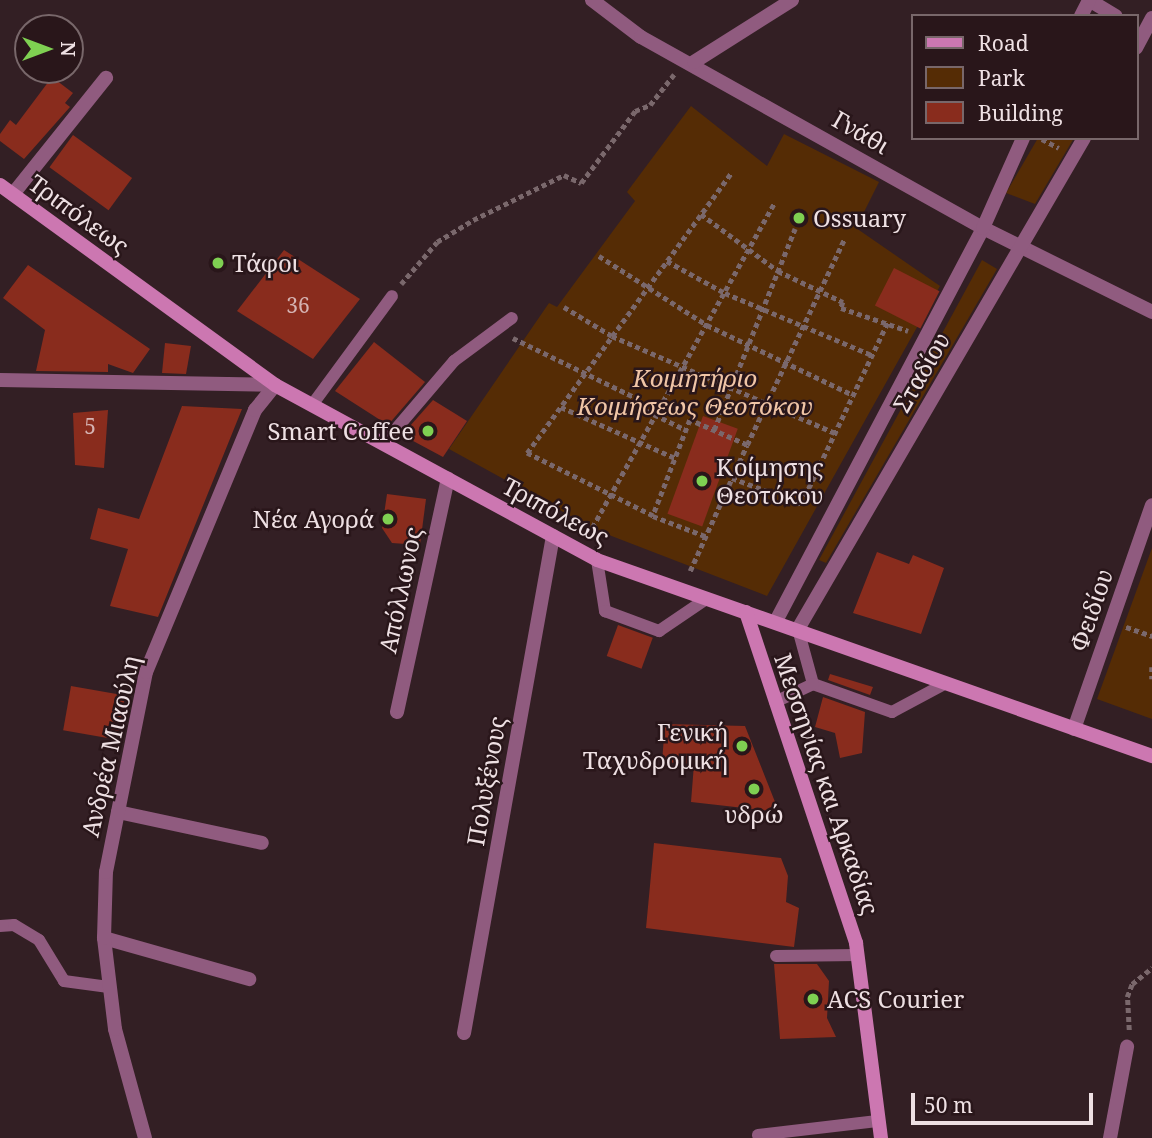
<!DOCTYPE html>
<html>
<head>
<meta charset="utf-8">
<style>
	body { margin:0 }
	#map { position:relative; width:1152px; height:1138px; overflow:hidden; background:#331f24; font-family:"Noto Serif",serif }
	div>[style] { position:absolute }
	.green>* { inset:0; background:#552c05 }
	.building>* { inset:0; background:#892c1d; transform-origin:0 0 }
	.path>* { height:4.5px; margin-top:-2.25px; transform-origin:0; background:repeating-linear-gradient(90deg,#7a686c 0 5px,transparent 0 8.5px) }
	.lane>* { height:12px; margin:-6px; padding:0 6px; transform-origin:6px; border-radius:6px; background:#905b7f }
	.street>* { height:14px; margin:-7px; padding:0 7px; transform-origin:7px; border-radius:7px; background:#905b7f }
	.secondary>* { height:14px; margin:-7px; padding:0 7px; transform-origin:7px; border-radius:7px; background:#cc77b1 }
	.dots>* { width:19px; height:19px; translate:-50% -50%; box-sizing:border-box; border:4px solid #29161a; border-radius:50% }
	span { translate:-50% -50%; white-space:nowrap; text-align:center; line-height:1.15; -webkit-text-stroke:5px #29161a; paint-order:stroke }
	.number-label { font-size:21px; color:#d5b3b2 }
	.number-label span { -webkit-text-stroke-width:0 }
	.street-label { font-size:24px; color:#eee0e3 }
	.poi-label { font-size:24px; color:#eee0e3 }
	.left { translate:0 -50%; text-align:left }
	.right { translate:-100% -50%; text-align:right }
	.park-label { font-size:24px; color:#f0c5a6; font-style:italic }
	.legend { position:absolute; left:911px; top:14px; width:228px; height:126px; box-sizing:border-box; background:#29161a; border:2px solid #78676a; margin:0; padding:9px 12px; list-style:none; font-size:21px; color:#eee0e3 }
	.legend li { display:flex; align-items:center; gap:14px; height:35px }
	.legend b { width:35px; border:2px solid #78676a }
	.north { position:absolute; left:14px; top:14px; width:70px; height:70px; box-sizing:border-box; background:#29161a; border:2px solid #78676a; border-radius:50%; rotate:90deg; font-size:19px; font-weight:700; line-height:28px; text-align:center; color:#eee0e3 }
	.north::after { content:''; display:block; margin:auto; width:24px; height:32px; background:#7fd052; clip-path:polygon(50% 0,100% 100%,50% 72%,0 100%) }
	.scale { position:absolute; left:911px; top:1093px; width:182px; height:32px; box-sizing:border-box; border:4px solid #eee0e3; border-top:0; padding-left:9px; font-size:21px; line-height:24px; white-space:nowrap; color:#eee0e3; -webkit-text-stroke:5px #29161a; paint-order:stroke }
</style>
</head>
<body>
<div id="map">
	<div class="green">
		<i style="clip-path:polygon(691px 106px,767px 166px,784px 134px,879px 182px,856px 228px,940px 286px,767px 596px,596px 530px,449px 449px,549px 303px,557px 307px,635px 201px,627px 192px)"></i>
		<i style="clip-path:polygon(1038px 138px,1074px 138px,1035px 204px,1006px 193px)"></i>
		<i style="clip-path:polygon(982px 260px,997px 269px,826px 563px,819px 560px)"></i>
		<i style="clip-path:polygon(1152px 548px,1152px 719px,1097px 699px)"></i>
	</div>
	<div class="building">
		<i style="clip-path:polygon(52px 77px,73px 93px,65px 103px,70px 107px,24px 159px,0 141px,0 134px,10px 120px,16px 125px)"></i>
		<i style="left:73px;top:135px;width:73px;height:40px;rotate:36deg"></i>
		<i style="clip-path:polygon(284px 250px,360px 299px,313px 359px,237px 311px)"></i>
		<i style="clip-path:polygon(28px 265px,150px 349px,133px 373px,108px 364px,108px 372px,36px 371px,45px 330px,3px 298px)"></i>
		<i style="left:894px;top:268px;width:51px;height:42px;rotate:27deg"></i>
		<i style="clip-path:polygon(374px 342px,425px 382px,388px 425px,335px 391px)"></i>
		<i style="clip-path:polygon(165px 343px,191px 346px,186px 374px,162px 373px)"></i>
		<i style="clip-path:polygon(433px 400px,467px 421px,443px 457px,402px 435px)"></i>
		<i style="clip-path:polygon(182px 406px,242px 409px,158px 617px,110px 606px,128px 549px,90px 539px,98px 508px,139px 519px)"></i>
		<i style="clip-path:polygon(108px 410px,104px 468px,75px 465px,73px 413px)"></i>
		<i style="left:703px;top:416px;width:37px;height:104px;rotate:20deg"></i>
		<i style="clip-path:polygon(387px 494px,426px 499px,420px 545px,392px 543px,382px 528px)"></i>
		<i style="clip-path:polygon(877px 552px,909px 564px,913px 555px,944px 568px,921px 634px,853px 613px)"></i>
		<i style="left:618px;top:625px;width:37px;height:33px;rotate:20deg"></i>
		<i style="clip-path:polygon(830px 674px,873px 687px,870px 695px,828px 680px)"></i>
		<i style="left:71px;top:686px;width:55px;height:45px;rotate:10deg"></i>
		<i style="clip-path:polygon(823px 697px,865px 712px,862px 753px,840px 758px,835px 733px,815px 727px)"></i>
		<i style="clip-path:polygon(665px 724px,745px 726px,779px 812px,691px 802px,694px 764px,662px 762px)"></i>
		<i style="clip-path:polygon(654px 843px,781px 858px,788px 876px,786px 902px,799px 908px,794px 947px,646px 928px)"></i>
		<i style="clip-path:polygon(774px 964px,817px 964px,829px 981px,827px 1018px,836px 1037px,780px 1039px)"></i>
	</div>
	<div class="path">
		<i style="left:1042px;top:139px;width:19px;rotate:28deg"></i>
		<i style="left:701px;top:214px;width:96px;rotate:36.5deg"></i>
		<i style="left:778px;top:271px;width:72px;rotate:25.5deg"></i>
		<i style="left:843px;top:302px;width:6px;rotate:108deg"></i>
		<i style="left:841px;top:308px;width:71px;rotate:18.9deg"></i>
		<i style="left:599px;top:256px;width:128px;rotate:32.6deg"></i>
		<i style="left:707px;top:325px;width:162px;rotate:25.6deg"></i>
		<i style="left:667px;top:261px;width:66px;rotate:28.9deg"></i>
		<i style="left:725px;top:293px;width:160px;rotate:22.9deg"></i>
		<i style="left:401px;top:284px;width:55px;rotate:-49.4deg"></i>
		<i style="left:437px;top:242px;width:42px;rotate:-31.4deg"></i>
		<i style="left:473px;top:220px;width:102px;rotate:-26.3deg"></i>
		<i style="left:564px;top:175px;width:19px;rotate:25deg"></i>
		<i style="left:581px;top:183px;width:90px;rotate:-53.1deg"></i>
		<i style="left:635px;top:111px;width:16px;rotate:-22deg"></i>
		<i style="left:650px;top:105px;width:39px;rotate:-52deg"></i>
		<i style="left:564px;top:307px;width:56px;rotate:31.1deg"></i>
		<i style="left:612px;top:336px;width:243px;rotate:23.5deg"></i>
		<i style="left:513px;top:338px;width:144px;rotate:26deg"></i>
		<i style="left:642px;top:401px;width:7px;rotate:117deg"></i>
		<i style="left:639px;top:407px;width:52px;rotate:26.1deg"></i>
		<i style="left:561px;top:407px;width:125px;rotate:24.1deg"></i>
		<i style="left:714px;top:430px;width:217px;rotate:-68.1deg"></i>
		<i style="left:747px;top:445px;width:227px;rotate:-64.7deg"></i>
		<i style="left:732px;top:478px;width:74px;rotate:20.6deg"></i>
		<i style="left:801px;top:504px;width:202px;rotate:-64.5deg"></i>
		<i style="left:653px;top:516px;width:141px;rotate:-153.4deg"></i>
		<i style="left:527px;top:453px;width:346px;rotate:-53.9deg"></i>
		<i style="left:588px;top:535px;width:381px;rotate:-60.7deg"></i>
		<i style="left:690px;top:571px;width:138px;rotate:-65.7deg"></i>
		<i style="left:747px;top:445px;width:62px;rotate:-156.3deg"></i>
		<i style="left:690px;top:420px;width:103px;rotate:111.1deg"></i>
		<i style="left:653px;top:516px;width:56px;rotate:21deg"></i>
		<i style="left:1126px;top:627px;width:28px;rotate:19deg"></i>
		<i style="left:1152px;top:667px;width:12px;rotate:90deg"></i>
		<i style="left:1129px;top:1030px;width:33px;rotate:-93deg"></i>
		<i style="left:1127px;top:997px;width:14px;rotate:-69deg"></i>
		<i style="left:1132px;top:984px;width:26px;rotate:-39deg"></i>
	</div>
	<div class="lane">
		<i style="left:312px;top:405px;width:135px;rotate:-53.7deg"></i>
		<i style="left:384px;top:443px;width:108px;rotate:-49.5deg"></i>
		<i style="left:454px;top:361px;width:72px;rotate:-36.6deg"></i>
		<i style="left:597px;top:560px;width:52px;rotate:81.1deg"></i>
		<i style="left:605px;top:611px;width:58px;rotate:20.3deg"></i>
		<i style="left:659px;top:631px;width:57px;rotate:-34.2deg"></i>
		<i style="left:798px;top:629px;width:57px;rotate:74.7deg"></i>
		<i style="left:813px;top:684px;width:84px;rotate:19.5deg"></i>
		<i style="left:892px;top:712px;width:61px;rotate:-28.2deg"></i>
		<i style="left:775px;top:702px;width:42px;rotate:-25.3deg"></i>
		<i style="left:0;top:926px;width:14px;rotate:-4deg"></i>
		<i style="left:14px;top:925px;width:29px;rotate:31deg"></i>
		<i style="left:39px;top:940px;width:48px;rotate:58.6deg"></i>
		<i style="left:64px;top:981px;width:45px;rotate:7.6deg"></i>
		<i style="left:776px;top:956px;width:82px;rotate:-0.7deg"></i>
		<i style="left:758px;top:1135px;width:120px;rotate:-6.7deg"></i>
	</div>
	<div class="street">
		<i style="left:592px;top:0;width:61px;rotate:37.1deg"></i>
		<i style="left:641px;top:37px;width:392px;rotate:29.2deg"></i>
		<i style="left:983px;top:228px;width:189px;rotate:26.4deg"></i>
		<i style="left:1089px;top:0;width:31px;rotate:31deg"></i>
		<i style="left:1081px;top:16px;width:18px;rotate:-63deg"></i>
		<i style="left:1136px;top:48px;width:34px;rotate:-62deg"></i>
		<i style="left:694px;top:62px;width:116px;rotate:-32.3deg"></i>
		<i style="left:13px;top:194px;width:149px;rotate:-51.3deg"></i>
		<i style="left:0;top:380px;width:275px;rotate:1deg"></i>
		<i style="left:776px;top:621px;width:444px;rotate:-62.2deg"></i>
		<i style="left:983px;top:228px;width:98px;rotate:-66deg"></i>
		<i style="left:798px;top:629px;width:568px;rotate:-59.78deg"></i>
		<i style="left:397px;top:712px;width:239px;rotate:-77.7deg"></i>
		<i style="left:1074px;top:729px;width:237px;rotate:-70.8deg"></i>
		<i style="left:118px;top:812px;width:147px;rotate:12.1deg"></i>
		<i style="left:104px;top:938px;width:151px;rotate:15.8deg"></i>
		<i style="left:464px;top:1033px;width:505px;rotate:-79.85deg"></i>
		<i style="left:145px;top:1138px;width:113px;rotate:-105.4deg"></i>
		<i style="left:115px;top:1029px;width:92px;rotate:-96.9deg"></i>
		<i style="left:104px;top:938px;width:66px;rotate:-88.3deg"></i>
		<i style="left:106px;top:872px;width:204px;rotate:-78.7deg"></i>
		<i style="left:146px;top:672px;width:284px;rotate:-67.4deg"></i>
		<i style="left:255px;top:410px;width:32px;rotate:-51deg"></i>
		<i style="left:1110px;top:1138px;width:93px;rotate:-79.4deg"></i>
	</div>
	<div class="secondary">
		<i style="left:0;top:185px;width:340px;rotate:36deg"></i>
		<i style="left:275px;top:385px;width:366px;rotate:28.5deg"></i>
		<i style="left:597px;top:560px;width:589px;rotate:19.45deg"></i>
		<i style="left:746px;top:612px;width:349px;rotate:71.6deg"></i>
		<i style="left:856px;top:943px;width:197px;rotate:82.7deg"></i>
	</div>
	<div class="dots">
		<i style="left:799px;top:218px;background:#7fd052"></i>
		<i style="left:218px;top:263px;background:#7fd052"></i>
		<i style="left:428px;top:431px;background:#7fd052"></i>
		<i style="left:702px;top:481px;background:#7fd052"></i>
		<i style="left:388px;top:519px;background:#7fd052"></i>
		<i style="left:742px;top:746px;background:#7fd052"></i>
		<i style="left:754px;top:789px;background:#7fd052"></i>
		<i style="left:813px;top:999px;background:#7fd052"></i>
	</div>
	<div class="number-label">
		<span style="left:298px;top:305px">36</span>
		<span style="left:90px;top:426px">5</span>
	</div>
	<div class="street-label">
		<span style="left:861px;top:132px;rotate:30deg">Γνάθι</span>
		<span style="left:79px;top:214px;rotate:36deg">Τριπόλεως</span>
		<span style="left:921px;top:372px;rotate:-60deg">Σταδίου</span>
		<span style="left:556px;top:511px;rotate:28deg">Τριπόλεως</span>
		<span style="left:400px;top:590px;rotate:-78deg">Απόλλωνος</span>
		<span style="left:1091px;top:610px;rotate:-71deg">Φειδίου</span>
		<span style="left:110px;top:746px;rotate:-77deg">Ανδρέα Μιαούλη</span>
		<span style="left:486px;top:781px;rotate:-80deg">Πολυξένους</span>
		<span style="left:827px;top:784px;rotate:71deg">Μεσσηνίας και Αρκαδίας</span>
	</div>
	<div class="poi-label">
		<span class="left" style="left:813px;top:218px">Ossuary</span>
		<span class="left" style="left:232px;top:263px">Τάφοι</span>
		<span class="right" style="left:414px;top:431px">Smart Coffee</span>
		<span class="left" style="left:716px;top:481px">Κοίμησης<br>Θεοτόκου</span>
		<span class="right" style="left:374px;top:519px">Νέα Αγορά</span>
		<span class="right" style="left:728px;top:746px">Γενική<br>Ταχυδρομική</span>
		<span style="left:754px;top:814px">υδρώ</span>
		<span class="left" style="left:827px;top:999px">ACS Courier</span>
	</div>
	<div class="park-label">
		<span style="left:695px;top:392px">Κοιμητήριο<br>Κοιμήσεως Θεοτόκου</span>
	</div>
	<ul class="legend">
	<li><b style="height:9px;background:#cc77b1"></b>Road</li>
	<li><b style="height:19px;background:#552c05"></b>Park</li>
	<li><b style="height:19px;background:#892c1d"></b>Building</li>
	</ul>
	<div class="north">N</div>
	<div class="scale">50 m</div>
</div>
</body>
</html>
